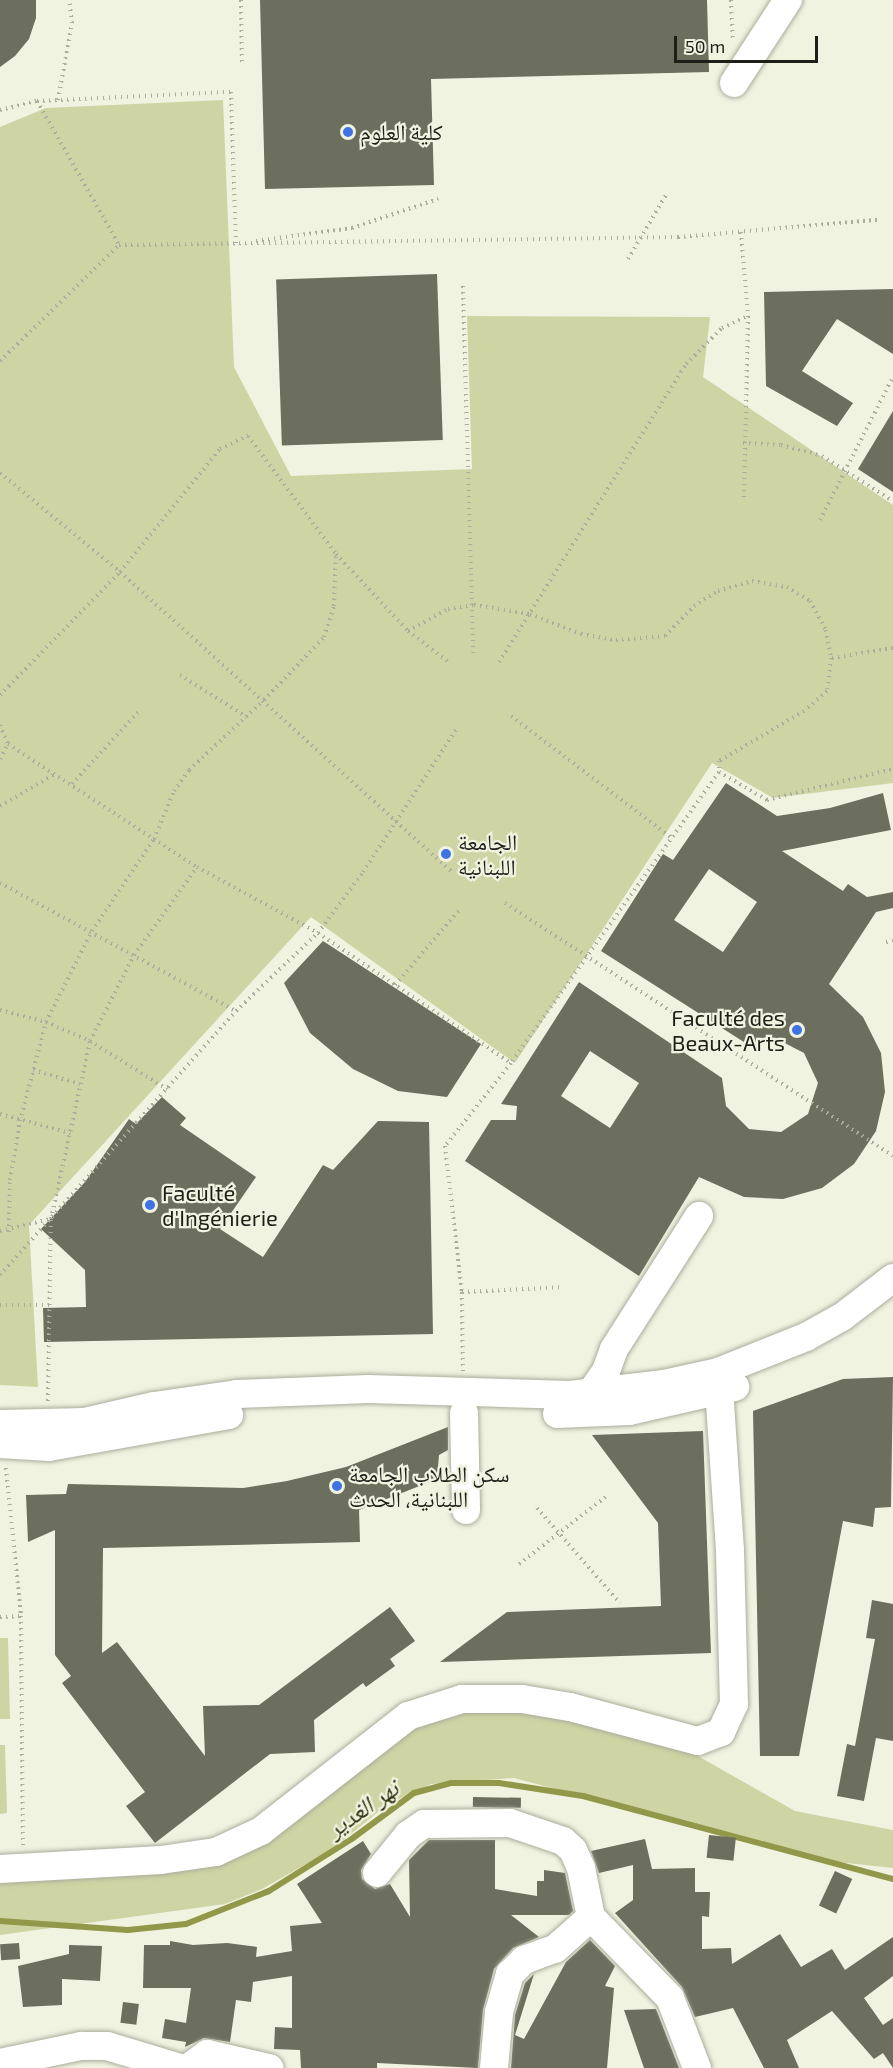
<!DOCTYPE html>
<html>
<head>
<meta charset="utf-8">
<style>
	body { margin:0 }
	#map { position:relative; width:893px; height:2068px; overflow:hidden; background:#f0f3e0; font-family:"Exo 2","Noto Naskh Arabic",sans-serif }
	div>[style] { position:absolute }
	.green>* { inset:0; background:#cfd4a4 }
	.stream>* { height:6px; margin:-3px; padding:0 3px; transform-origin:3px; border-radius:3px; background:#929849 }
	.building>* { inset:0; background:#6c6e5e; transform-origin:0 0 }
	.path>* { height:4px; margin-top:-2px; transform-origin:0; background:repeating-linear-gradient(90deg,#abad9e 0 1.5px,transparent 0 6px) }
	.roads { filter:drop-shadow(0 0 2px #abad9c) drop-shadow(0 0 2px #abad9c) }
	.minor>* { height:28px; margin:-14px; padding:0 14px; transform-origin:14px; border-radius:14px; background:#fff }
	.path-bridge>* { height:4px; margin-top:-2px; transform-origin:0; background:repeating-linear-gradient(90deg,#abad9e 0 1.5px,transparent 0 6px) }
	.dots>* { width:16px; height:16px; translate:-50% -50%; box-sizing:border-box; border:3px solid #f0f3e0; border-radius:50% }
	span { translate:-50% -50%; white-space:nowrap; text-align:center; line-height:1.15; -webkit-text-stroke:4.5px #f0f3e0; paint-order:stroke }
	.poi-label { font-size:22px; color:#1f1f19 }
	.left { translate:0 -50%; text-align:left }
	.right { translate:-100% -50%; text-align:right }
	.water-label { font-size:24px; color:#313310; font-style:italic }
	.scale { position:absolute; left:674px; top:36px; width:144px; height:27px; box-sizing:border-box; border:3px solid #1f1f19; border-top:0; padding-left:8px; font-size:18px; line-height:21px; white-space:nowrap; color:#1f1f19; -webkit-text-stroke:4px #f0f3e0; paint-order:stroke }
</style>
</head>
<body>
<div id="map">
	<div class="green">
		<i style="clip-path:polygon(223px 100px,234px 367px,291px 476px,472px 469px,467px 316px,710px 317px,703px 377px,893px 505px,893px 783px,773px 798px,712px 763px,515px 1063px,311px 917px,29px 1225px,38px 1387px,0 1385px,0 127px,46px 108px)"></i>
		<i style="clip-path:polygon(0 1638px,8px 1638px,10px 1719px,0 1719px)"></i>
		<i style="clip-path:polygon(495px 1708px,616px 1724px,696px 1755px,795px 1811px,893px 1830px,893px 1868px,828px 1861px,514px 1778px,431px 1784px,388px 1804px,331px 1850px,262px 1889px,225px 1904px,0 1935px,0 1872px,178px 1863px,425px 1718px)"></i>
		<i style="clip-path:polygon(0 1745px,5px 1745px,7px 1813px,0 1814px)"></i>
	</div>
	<div class="stream">
		<i style="left:0;top:1921px;width:128px;rotate:4deg"></i>
		<i style="left:128px;top:1930px;width:58px;rotate:-5.9deg"></i>
		<i style="left:186px;top:1924px;width:89px;rotate:-21.7deg"></i>
		<i style="left:269px;top:1891px;width:99px;rotate:-32.2deg"></i>
		<i style="left:353px;top:1838px;width:76px;rotate:-36.4deg"></i>
		<i style="left:414px;top:1793px;width:38px;rotate:-15deg"></i>
		<i style="left:451px;top:1783px;width:48px"></i>
		<i style="left:499px;top:1783px;width:85px;rotate:8.8deg"></i>
		<i style="left:583px;top:1796px;width:321px;rotate:15deg"></i>
	</div>
	<div class="building">
		<i style="clip-path:polygon(0 0,36px 0,36px 18px,29px 39px,15px 56px,0 67px)"></i>
		<i style="clip-path:polygon(260px 0,707px 0,709px 72px,431px 79px,434px 185px,265px 189px)"></i>
		<i style="left:437px;top:274px;width:166px;height:161px;rotate:88deg"></i>
		<i style="clip-path:polygon(893px 289px,893px 354px,837px 319px,802px 371px,853px 403px,837px 426px,766px 386px,764px 292px)"></i>
		<i style="clip-path:polygon(893px 411px,893px 492px,858px 469px)"></i>
		<i style="clip-path:polygon(evenodd,726px 783px,777px 816px,830px 808px,883px 793px,891px 830px,782px 851px,843px 891px,848px 884px,867px 897px,893px 892px,893px 908px,876px 912px,829px 984px,863px 1017px,881px 1053px,885px 1092px,876px 1131px,854px 1164px,822px 1188px,783px 1199px,744px 1197px,699px 1177px,639px 1276px,465px 1161px,491px 1120px,516px 1120px,517px 1106px,501px 1104px,579px 982px,722px 1078px,726px 1106px,749px 1129px,781px 1132px,808px 1114px,818px 1083px,804px 1053px,775px 1038px,747px 1044px,601px 951px,663px 854px,673px 860px,726px 783px,709px 869px,757px 902px,723px 952px,674px 920px,709px 869px,726px 783px,590px 1051px,639px 1083px,610px 1128px,561px 1096px,590px 1051px)"></i>
		<i style="clip-path:polygon(323px 941px,481px 1044px,447px 1097px,398px 1091px,353px 1069px,310px 1033px,284px 983px)"></i>
		<i style="clip-path:polygon(162px 1097px,186px 1118px,180px 1125px,256px 1177px,220px 1229px,263px 1257px,323px 1165px,333px 1170px,378px 1121px,429px 1122px,433px 1334px,44px 1342px,43px 1308px,86px 1307px,85px 1270px,41px 1229px,85px 1182px,129px 1119px,136px 1124px)"></i>
		<i style="clip-path:polygon(893px 1377px,891px 1507px,875px 1508px,873px 1527px,843px 1521px,799px 1756px,760px 1756px,753px 1411px,843px 1379px)"></i>
		<i style="clip-path:polygon(448px 1427px,448px 1450px,439px 1455px,437px 1479px,359px 1510px,360px 1542px,103px 1548px,102px 1653px,117px 1642px,205px 1756px,203px 1706px,259px 1705px,390px 1607px,415px 1641px,390px 1659px,395px 1666px,366px 1687px,363px 1683px,314px 1720px,315px 1752px,270px 1754px,155px 1843px,126px 1806px,145px 1792px,62px 1683px,71px 1676px,55px 1655px,55px 1530px,28px 1542px,26px 1495px,66px 1494px,68px 1484px,243px 1488px,287px 1481px,346px 1467px)"></i>
		<i style="clip-path:polygon(703px 1431px,711px 1653px,440px 1662px,507px 1612px,661px 1606px,658px 1523px,592px 1435px)"></i>
		<i style="clip-path:polygon(872px 1600px,893px 1604px,893px 1741px,876px 1738px,864px 1801px,837px 1796px,847px 1744px,855px 1746px,875px 1639px,866px 1638px)"></i>
		<i style="left:473px;top:1797px;width:48px;height:10px;rotate:1deg"></i>
		<i style="left:709px;top:1835px;width:27px;height:23px;rotate:6deg"></i>
		<i style="clip-path:polygon(645px 1839px,652px 1869px,695px 1868px,695px 1892px,710px 1892px,709px 1917px,702px 1916px,702px 1949px,731px 1948px,732px 1964px,780px 1934px,801px 1967px,832px 1949px,845px 1970px,893px 1937px,893px 1976px,864px 1998px,883px 2025px,893px 2018px,893px 2068px,883px 2053px,874px 2059px,832px 2011px,787px 2040px,799px 2068px,764px 2068px,733px 2008px,695px 2017px,682px 1987px,615px 1913px,633px 1900px,633px 1865px,599px 1873px,591px 1851px)"></i>
		<i style="clip-path:polygon(429px 1840px,495px 1840px,495px 1889px,537px 1896px,537px 1881px,544px 1881px,544px 1870px,565px 1873px,573px 1911px,569px 1915px,511px 1915px,539px 1937px,513px 1948px,494px 1969px,483px 2010px,478px 2068px,377px 2063px,377px 2068px,301px 2068px,300px 2050px,274px 2049px,275px 2027px,292px 2028px,292px 1976px,253px 1982px,251px 2002px,236px 2000px,230px 2042px,204px 2038px,185px 2047px,186px 2042px,162px 2038px,165px 2019px,186px 2023px,191px 1988px,143px 1988px,144px 1945px,170px 1945px,170px 1941px,193px 1945px,227px 1943px,257px 1947px,256px 1957px,292px 1951px,290px 1926px,322px 1923px,297px 1884px,363px 1841px,371px 1854px,361px 1870px,362px 1879px,375px 1889px,390px 1884px,410px 1917px,409px 1860px)"></i>
		<i style="left:835px;top:1871px;width:19px;height:38px;rotate:25deg"></i>
		<i style="clip-path:polygon(590px 1940px,615px 1966px,605px 1986px,614px 1988px,607px 2068px,511px 2068px,515px 2015px,525px 1983px,534px 1974px,515px 2035px,524px 2039px,566px 1962px)"></i>
		<i style="left:19px;top:1943px;width:16px;height:19px;rotate:86deg"></i>
		<i style="clip-path:polygon(69px 1945px,102px 1946px,100px 1981px,62px 1979px,62px 2005px,23px 2007px,18px 1966px,69px 1954px)"></i>
		<i style="left:123px;top:2002px;width:16px;height:21px;rotate:7deg"></i>
		<i style="clip-path:polygon(656px 2009px,679px 2068px,644px 2068px,624px 2010px)"></i>
	</div>
	<div class="path">
		<i style="left:241px;top:0;width:65px;rotate:89.1deg"></i>
		<i style="left:731px;top:0;width:41px;rotate:87.2deg"></i>
		<i style="left:58px;top:100px;width:78px;rotate:-79.7deg"></i>
		<i style="left:72px;top:23px;width:23px;rotate:-97deg"></i>
		<i style="left:37px;top:101px;width:166px;rotate:60.3deg"></i>
		<i style="left:0;top:110px;width:38px;rotate:-14deg"></i>
		<i style="left:37px;top:101px;width:194px;rotate:-2.7deg"></i>
		<i style="left:231px;top:92px;width:152px;rotate:88.1deg"></i>
		<i style="left:741px;top:232px;width:84px;rotate:85.2deg"></i>
		<i style="left:748px;top:316px;width:183px;rotate:91.3deg"></i>
		<i style="left:256px;top:241px;width:97px;rotate:-7.7deg"></i>
		<i style="left:352px;top:228px;width:91px;rotate:-18.6deg"></i>
		<i style="left:463px;top:286px;width:369px;rotate:88.4deg"></i>
		<i style="left:0;top:361px;width:166px;rotate:-44.3deg"></i>
		<i style="left:119px;top:245px;width:559px;rotate:-0.82deg"></i>
		<i style="left:678px;top:237px;width:201px;rotate:-4.9deg"></i>
		<i style="left:743px;top:443px;width:38px;rotate:3deg"></i>
		<i style="left:781px;top:445px;width:42px;rotate:15deg"></i>
		<i style="left:822px;top:456px;width:84px;rotate:32.4deg"></i>
		<i style="left:0;top:473px;width:156px;rotate:39.5deg"></i>
		<i style="left:120px;top:572px;width:450px;rotate:42.1deg"></i>
		<i style="left:820px;top:520px;width:161px;rotate:-63deg"></i>
		<i style="left:408px;top:631px;width:46px;rotate:-28.8deg"></i>
		<i style="left:448px;top:609px;width:26px;rotate:-9deg"></i>
		<i style="left:474px;top:605px;width:57px;rotate:9.1deg"></i>
		<i style="left:530px;top:614px;width:55px;rotate:21.4deg"></i>
		<i style="left:581px;top:634px;width:36px;rotate:10deg"></i>
		<i style="left:616px;top:640px;width:49px;rotate:-4.7deg"></i>
		<i style="left:665px;top:636px;width:42px;rotate:-46deg"></i>
		<i style="left:694px;top:606px;width:28px;rotate:-32deg"></i>
		<i style="left:718px;top:591px;width:35px;rotate:-16deg"></i>
		<i style="left:752px;top:581px;width:36px;rotate:10deg"></i>
		<i style="left:787px;top:587px;width:27px;rotate:31deg"></i>
		<i style="left:810px;top:601px;width:33px;rotate:61deg"></i>
		<i style="left:826px;top:630px;width:28px;rotate:80deg"></i>
		<i style="left:831px;top:658px;width:33px;rotate:97deg"></i>
		<i style="left:827px;top:691px;width:30px;rotate:139deg"></i>
		<i style="left:804px;top:711px;width:99px;rotate:149.5deg"></i>
		<i style="left:719px;top:761px;width:11px;rotate:90deg"></i>
		<i style="left:719px;top:772px;width:358px;rotate:125.6deg"></i>
		<i style="left:511px;top:1063px;width:106px;rotate:128.5deg"></i>
		<i style="left:445px;top:1146px;width:147px;rotate:83.4deg"></i>
		<i style="left:462px;top:1292px;width:79px;rotate:89.3deg"></i>
		<i style="left:832px;top:658px;width:62px;rotate:-9.3deg"></i>
		<i style="left:499px;top:662px;width:352px;rotate:-57.9deg"></i>
		<i style="left:686px;top:364px;width:51px;rotate:-45deg"></i>
		<i style="left:722px;top:328px;width:29px;rotate:-25deg"></i>
		<i style="left:180px;top:675px;width:79px;rotate:32.1deg"></i>
		<i style="left:0;top:695px;width:172px;rotate:-45.7deg"></i>
		<i style="left:120px;top:572px;width:159px;rotate:-50.9deg"></i>
		<i style="left:220px;top:449px;width:31px;rotate:-25deg"></i>
		<i style="left:248px;top:436px;width:147px;rotate:53.3deg"></i>
		<i style="left:336px;top:554px;width:105px;rotate:46.9deg"></i>
		<i style="left:408px;top:631px;width:54px;rotate:37.5deg"></i>
		<i style="left:511px;top:716px;width:202px;rotate:37.2deg"></i>
		<i style="left:0;top:725px;width:21px;rotate:67deg"></i>
		<i style="left:8px;top:744px;width:225px;rotate:33.1deg"></i>
		<i style="left:197px;top:867px;width:138px;rotate:28.6deg"></i>
		<i style="left:318px;top:933px;width:233px;rotate:34deg"></i>
		<i style="left:0;top:759px;width:17px;rotate:-62deg"></i>
		<i style="left:719px;top:772px;width:56px;rotate:30.3deg"></i>
		<i style="left:767px;top:800px;width:130px;rotate:-13.8deg"></i>
		<i style="left:72px;top:784px;width:98px;rotate:-47.5deg"></i>
		<i style="left:0;top:806px;width:64px;rotate:-30.2deg"></i>
		<i style="left:0;top:883px;width:268px;rotate:28.5deg"></i>
		<i style="left:505px;top:903px;width:463px;rotate:33.1deg"></i>
		<i style="left:886px;top:942px;width:7px;rotate:-16deg"></i>
		<i style="left:395px;top:985px;width:101px;rotate:-49.4deg"></i>
		<i style="left:0;top:1010px;width:48px;rotate:14.6deg"></i>
		<i style="left:46px;top:1022px;width:48px;rotate:23.4deg"></i>
		<i style="left:90px;top:1041px;width:91px;rotate:31.9deg"></i>
		<i style="left:33px;top:1070px;width:49px;rotate:16.6deg"></i>
		<i style="left:0;top:1114px;width:73px;rotate:15.2deg"></i>
		<i style="left:0;top:1231px;width:51px;rotate:-13.5deg"></i>
		<i style="left:9px;top:1232px;width:52px;rotate:-88.9deg"></i>
		<i style="left:10px;top:1180px;width:60px;rotate:-80.4deg"></i>
		<i style="left:20px;top:1121px;width:102px;rotate:-75.3deg"></i>
		<i style="left:46px;top:1022px;width:102px;rotate:-63.2deg"></i>
		<i style="left:92px;top:931px;width:111px;rotate:-56deg"></i>
		<i style="left:154px;top:839px;width:52px;rotate:-67.4deg"></i>
		<i style="left:174px;top:791px;width:26px;rotate:-54deg"></i>
		<i style="left:189px;top:770px;width:103px;rotate:-43deg"></i>
		<i style="left:264px;top:700px;width:87px;rotate:-46.4deg"></i>
		<i style="left:324px;top:637px;width:33px;rotate:-72deg"></i>
		<i style="left:334px;top:606px;width:52px;rotate:-87.8deg"></i>
		<i style="left:0;top:1275px;width:354px;rotate:-48.2deg"></i>
		<i style="left:236px;top:1011px;width:113px;rotate:-43.6deg"></i>
		<i style="left:318px;top:933px;width:76px;rotate:-53.6deg"></i>
		<i style="left:363px;top:872px;width:170px;rotate:-56.8deg"></i>
		<i style="left:462px;top:1292px;width:102px;rotate:-2.8deg"></i>
		<i style="left:0;top:1305px;width:50px"></i>
		<i style="left:48px;top:1401px;width:182px;rotate:-89.1deg"></i>
		<i style="left:51px;top:1219px;width:182px;rotate:-77.6deg"></i>
		<i style="left:90px;top:1041px;width:97px;rotate:-62.9deg"></i>
		<i style="left:134px;top:955px;width:108px;rotate:-54.4deg"></i>
		<i style="left:6px;top:1468px;width:149px;rotate:84.2deg"></i>
		<i style="left:21px;top:1616px;width:229px;rotate:89.5deg"></i>
		<i style="left:537px;top:1508px;width:126px;rotate:48.9deg"></i>
		<i style="left:519px;top:1564px;width:113px;rotate:-37.8deg"></i>
		<i style="left:0;top:1617px;width:21px;rotate:-3deg"></i>
	</div>
	<div class="roads">
		<div class="minor">
			<i style="left:734px;top:83px;width:99px;rotate:-57deg"></i>
			<i style="left:591px;top:1406px;width:12px;rotate:-95deg"></i>
			<i style="left:590px;top:1394px;width:28px;rotate:-55deg"></i>
			<i style="left:606px;top:1371px;width:23px;rotate:-70deg"></i>
			<i style="left:614px;top:1349px;width:158px;rotate:-57.4deg"></i>
			<i style="left:464px;top:1413px;width:97px;rotate:88.8deg"></i>
			<i style="left:557px;top:1414px;width:72px;rotate:-2.4deg"></i>
			<i style="left:629px;top:1411px;width:109px;rotate:-12.8deg"></i>
			<i style="left:0;top:1424px;width:85px;rotate:-1.3deg"></i>
			<i style="left:85px;top:1422px;width:71px;rotate:-13.1deg"></i>
			<i style="left:154px;top:1406px;width:84px;rotate:-8.2deg"></i>
			<i style="left:237px;top:1394px;width:131px;rotate:-2.2deg"></i>
			<i style="left:368px;top:1389px;width:202px;rotate:1.7deg"></i>
			<i style="left:570px;top:1395px;width:95px;rotate:-6.7deg"></i>
			<i style="left:664px;top:1384px;width:55px;rotate:-12.5deg"></i>
			<i style="left:718px;top:1372px;width:95px;rotate:-21.7deg"></i>
			<i style="left:806px;top:1337px;width:41px;rotate:-29.1deg"></i>
			<i style="left:842px;top:1317px;width:64px;rotate:-37.4deg"></i>
			<i style="left:0;top:1444px;width:49px;rotate:3.5deg"></i>
			<i style="left:49px;top:1447px;width:183px;rotate:-10.1deg"></i>
			<i style="left:0;top:1869px;width:161px;rotate:-3.2deg"></i>
			<i style="left:161px;top:1860px;width:56px;rotate:-8.3deg"></i>
			<i style="left:216px;top:1852px;width:50px;rotate:-25deg"></i>
			<i style="left:261px;top:1831px;width:187px;rotate:-38deg"></i>
			<i style="left:408px;top:1716px;width:57px;rotate:-17.5deg"></i>
			<i style="left:462px;top:1699px;width:60px"></i>
			<i style="left:522px;top:1699px;width:49px;rotate:9.5deg"></i>
			<i style="left:570px;top:1707px;width:132px;rotate:14.9deg"></i>
			<i style="left:698px;top:1741px;width:25px;rotate:-21deg"></i>
			<i style="left:721px;top:1732px;width:31px;rotate:-65deg"></i>
			<i style="left:734px;top:1704px;width:154px;rotate:-91.5deg"></i>
			<i style="left:730px;top:1550px;width:178px;rotate:-93.9deg"></i>
			<i style="left:377px;top:1873px;width:49px;rotate:-50.8deg"></i>
			<i style="left:408px;top:1835px;width:19px;rotate:-35deg"></i>
			<i style="left:424px;top:1824px;width:86px;rotate:-0.7deg"></i>
			<i style="left:510px;top:1823px;width:56px;rotate:18.8deg"></i>
			<i style="left:563px;top:1841px;width:13px;rotate:42deg"></i>
			<i style="left:573px;top:1850px;width:20px;rotate:66deg"></i>
			<i style="left:581px;top:1868px;width:50px;rotate:78.5deg"></i>
			<i style="left:591px;top:1917px;width:113px;rotate:45.7deg"></i>
			<i style="left:670px;top:1998px;width:75px;rotate:68.9deg"></i>
			<i style="left:0;top:2063px;width:83px;rotate:-11.9deg"></i>
			<i style="left:81px;top:2046px;width:26px"></i>
			<i style="left:107px;top:2046px;width:76px;rotate:16.8deg"></i>
			<i style="left:188px;top:2068px;width:24px;rotate:-36deg"></i>
			<i style="left:207px;top:2054px;width:64px;rotate:12.7deg"></i>
			<i style="left:494px;top:2068px;width:56px;rotate:-84.9deg"></i>
			<i style="left:499px;top:2012px;width:40px;rotate:-74deg"></i>
			<i style="left:510px;top:1974px;width:20px;rotate:-45deg"></i>
			<i style="left:524px;top:1960px;width:33px;rotate:-20deg"></i>
			<i style="left:555px;top:1949px;width:48px;rotate:-41.6deg"></i>
		</div>
	</div>
	<div class="path-bridge">
		<i style="left:628px;top:259px;width:74px;rotate:-59.3deg"></i>
	</div>
	<div class="dots">
		<i style="left:348px;top:132px;background:#3f73e4"></i>
		<i style="left:446px;top:854px;background:#3f73e4"></i>
		<i style="left:797px;top:1030px;background:#3f73e4"></i>
		<i style="left:150px;top:1205px;background:#3f73e4"></i>
		<i style="left:337px;top:1486px;background:#3f73e4"></i>
	</div>
	<div class="poi-label">
		<span class="left" style="left:360px;top:132px">كلية العلوم</span>
		<span class="left" style="left:458px;top:854px">الجامعة<br>اللبنانية</span>
		<span class="right" style="left:785px;top:1030px">Faculté des<br>Beaux-Arts</span>
		<span class="left" style="left:162px;top:1205px">Faculté<br>d'Ingénierie</span>
		<span class="left" style="left:349px;top:1486px">سكن الطلاب الجامعة<br>اللبنانية، الحدث</span>
	</div>
	<div class="water-label">
		<span style="left:362px;top:1808px;rotate:-35deg">نهر الغدير</span>
	</div>
	<div class="scale">50 m</div>
</div>
</body>
</html>
